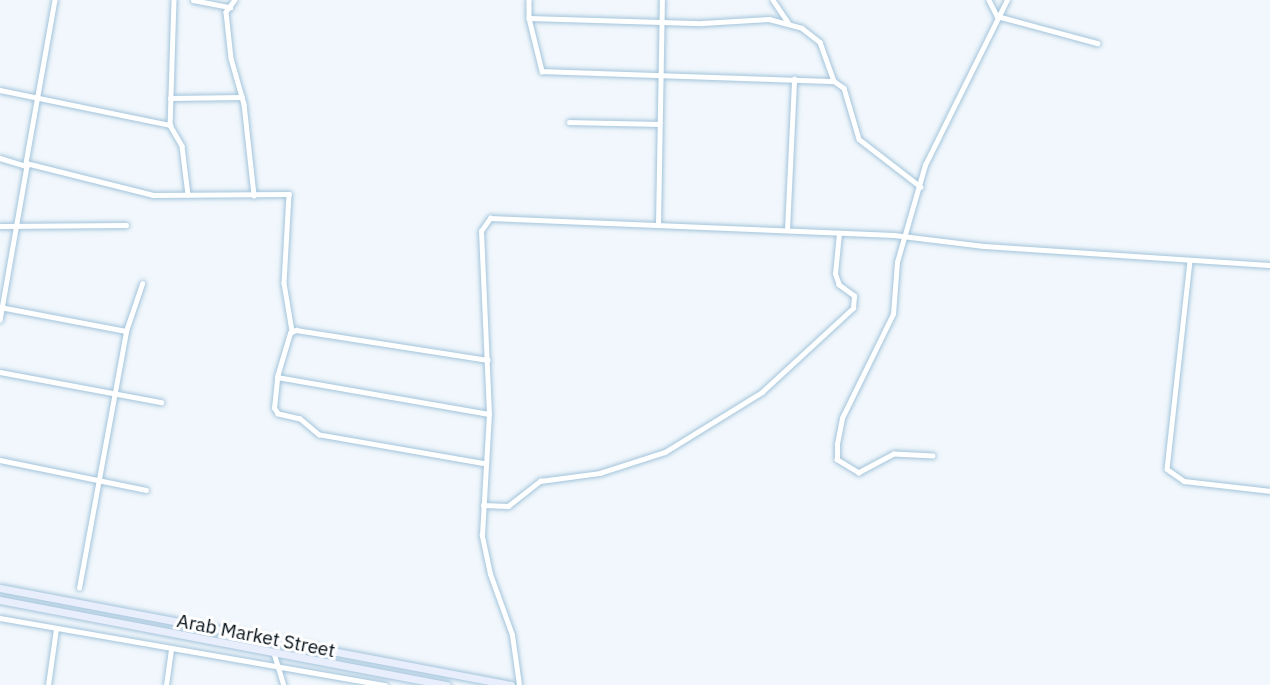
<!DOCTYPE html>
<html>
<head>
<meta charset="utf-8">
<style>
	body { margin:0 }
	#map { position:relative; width:1270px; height:685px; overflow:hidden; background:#f1f7fc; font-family:"IBM Plex Sans",sans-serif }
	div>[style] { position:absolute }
	.roads { filter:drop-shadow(0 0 2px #a3c4db) drop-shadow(0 0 2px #a3c4db) }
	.street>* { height:4.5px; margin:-2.25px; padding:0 2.25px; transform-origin:2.25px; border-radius:2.25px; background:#fff }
	.secondary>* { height:7px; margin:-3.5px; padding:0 3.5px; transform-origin:3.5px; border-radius:3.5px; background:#e9eefd }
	span { translate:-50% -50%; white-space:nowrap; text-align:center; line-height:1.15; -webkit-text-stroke:6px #fff; paint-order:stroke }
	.street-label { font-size:19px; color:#040f17 }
</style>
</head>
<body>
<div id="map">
	<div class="roads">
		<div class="street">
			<i style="left:55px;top:0;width:166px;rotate:100.1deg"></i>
			<i style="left:26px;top:163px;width:131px;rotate:14.1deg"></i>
			<i style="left:153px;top:195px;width:136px;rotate:-0.4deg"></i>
			<i style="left:289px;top:194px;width:89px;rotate:93.2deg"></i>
			<i style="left:284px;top:283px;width:49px;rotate:80.5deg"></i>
			<i style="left:174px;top:0;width:125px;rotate:91.8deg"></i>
			<i style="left:170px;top:125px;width:24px;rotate:60deg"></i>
			<i style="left:182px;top:146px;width:49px;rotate:83deg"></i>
			<i style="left:193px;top:0;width:38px;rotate:11deg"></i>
			<i style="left:235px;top:0;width:15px;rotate:127deg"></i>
			<i style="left:226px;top:12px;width:46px;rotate:83.8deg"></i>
			<i style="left:231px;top:58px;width:48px;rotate:74.2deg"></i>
			<i style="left:244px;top:104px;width:92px;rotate:83.7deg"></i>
			<i style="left:529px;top:0;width:18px;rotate:90deg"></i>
			<i style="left:529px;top:18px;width:173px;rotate:1.7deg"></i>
			<i style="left:702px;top:23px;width:67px;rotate:-3.4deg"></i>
			<i style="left:769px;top:19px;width:34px;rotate:15deg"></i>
			<i style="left:802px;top:28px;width:23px;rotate:38deg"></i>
			<i style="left:820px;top:42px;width:41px;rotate:70.3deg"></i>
			<i style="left:834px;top:81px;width:12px;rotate:35deg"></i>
			<i style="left:844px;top:88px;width:53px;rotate:73.6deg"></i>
			<i style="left:859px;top:139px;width:78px;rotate:37.7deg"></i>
			<i style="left:773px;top:0;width:27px;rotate:56deg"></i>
			<i style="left:989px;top:0;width:18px;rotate:63deg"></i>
			<i style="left:997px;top:16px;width:104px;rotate:15.1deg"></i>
			<i style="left:529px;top:18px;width:55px;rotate:76.2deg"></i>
			<i style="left:542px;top:71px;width:292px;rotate:2deg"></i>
			<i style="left:0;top:90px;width:174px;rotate:11.6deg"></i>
			<i style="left:170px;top:98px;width:72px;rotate:-0.8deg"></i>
			<i style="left:569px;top:122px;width:90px;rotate:1.3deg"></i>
			<i style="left:0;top:158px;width:28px;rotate:17deg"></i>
			<i style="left:27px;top:166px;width:156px;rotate:99.9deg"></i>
			<i style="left:658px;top:225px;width:225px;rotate:-89deg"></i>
			<i style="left:0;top:226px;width:126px;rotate:-0.5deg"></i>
			<i style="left:787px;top:230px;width:151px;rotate:-87.3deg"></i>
			<i style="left:1190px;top:261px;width:209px;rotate:96.3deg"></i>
			<i style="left:1167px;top:469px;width:21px;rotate:35deg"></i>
			<i style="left:1184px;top:481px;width:87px;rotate:6.6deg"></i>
			<i style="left:0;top:307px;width:128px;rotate:10.8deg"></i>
			<i style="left:0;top:372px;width:164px;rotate:10.6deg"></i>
			<i style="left:277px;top:377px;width:215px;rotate:9.9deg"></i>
			<i style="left:933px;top:456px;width:39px;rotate:-177deg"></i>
			<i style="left:894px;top:454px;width:40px;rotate:152deg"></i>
			<i style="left:859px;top:473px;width:26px;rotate:-149deg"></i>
			<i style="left:837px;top:460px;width:16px;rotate:-90deg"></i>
			<i style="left:837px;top:444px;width:26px;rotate:-79deg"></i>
			<i style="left:842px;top:418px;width:116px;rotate:-63.9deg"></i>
			<i style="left:893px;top:314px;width:52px;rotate:-85.6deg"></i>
			<i style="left:897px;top:262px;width:101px;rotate:-73.9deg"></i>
			<i style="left:925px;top:165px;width:184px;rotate:-63.6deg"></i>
			<i style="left:0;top:460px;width:149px;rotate:11.6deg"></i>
			<i style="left:486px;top:464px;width:169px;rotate:-170.1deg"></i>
			<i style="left:319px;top:435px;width:25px;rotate:-140deg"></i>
			<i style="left:300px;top:419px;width:23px;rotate:-167deg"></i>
			<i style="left:278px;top:414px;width:7px;rotate:-124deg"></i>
			<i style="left:274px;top:408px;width:31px;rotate:-84deg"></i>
			<i style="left:277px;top:377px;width:46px;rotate:-73.5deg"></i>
			<i style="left:290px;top:333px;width:7px;rotate:-27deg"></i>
			<i style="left:296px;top:330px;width:194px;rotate:8.9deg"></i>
			<i style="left:483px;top:505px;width:25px;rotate:2deg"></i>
			<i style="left:508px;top:506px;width:41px;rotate:-38deg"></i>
			<i style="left:540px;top:481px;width:61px;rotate:-7.6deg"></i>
			<i style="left:600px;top:473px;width:68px;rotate:-17.9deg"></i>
			<i style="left:665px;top:452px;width:114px;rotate:-31.7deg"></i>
			<i style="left:762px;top:392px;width:124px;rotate:-42.7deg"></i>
			<i style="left:853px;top:308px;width:12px;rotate:-85deg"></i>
			<i style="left:854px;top:296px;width:19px;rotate:-144deg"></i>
			<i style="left:839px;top:285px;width:12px;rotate:-110deg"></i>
			<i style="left:835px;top:274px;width:41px;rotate:-84.4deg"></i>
			<i style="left:79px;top:588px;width:261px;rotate:-79.6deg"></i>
			<i style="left:126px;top:331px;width:50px;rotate:-71.2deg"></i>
			<i style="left:0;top:618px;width:391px;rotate:9.9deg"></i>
			<i style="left:274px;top:653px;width:34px;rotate:73deg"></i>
			<i style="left:48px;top:685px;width:57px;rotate:-81.9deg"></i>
			<i style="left:166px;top:685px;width:37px;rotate:-82deg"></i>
			<i style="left:519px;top:685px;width:50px;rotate:-98deg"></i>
			<i style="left:512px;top:635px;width:65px;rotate:-109.8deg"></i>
			<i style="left:490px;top:574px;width:40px;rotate:-102deg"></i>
			<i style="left:482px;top:535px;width:121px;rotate:-86.7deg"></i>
			<i style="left:489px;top:414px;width:183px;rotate:-92.5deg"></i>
			<i style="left:481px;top:231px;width:16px;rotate:-55deg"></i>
			<i style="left:490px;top:218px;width:404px;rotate:2.4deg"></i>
			<i style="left:894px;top:235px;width:90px;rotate:7deg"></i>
			<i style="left:983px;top:246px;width:288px;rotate:3.8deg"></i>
		</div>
		<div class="secondary">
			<i style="left:0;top:588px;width:520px;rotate:10.75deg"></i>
			<i style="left:0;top:600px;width:455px;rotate:10.8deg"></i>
		</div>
	</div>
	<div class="street-label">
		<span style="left:256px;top:636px;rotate:11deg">Arab Market Street</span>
	</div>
</div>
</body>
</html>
